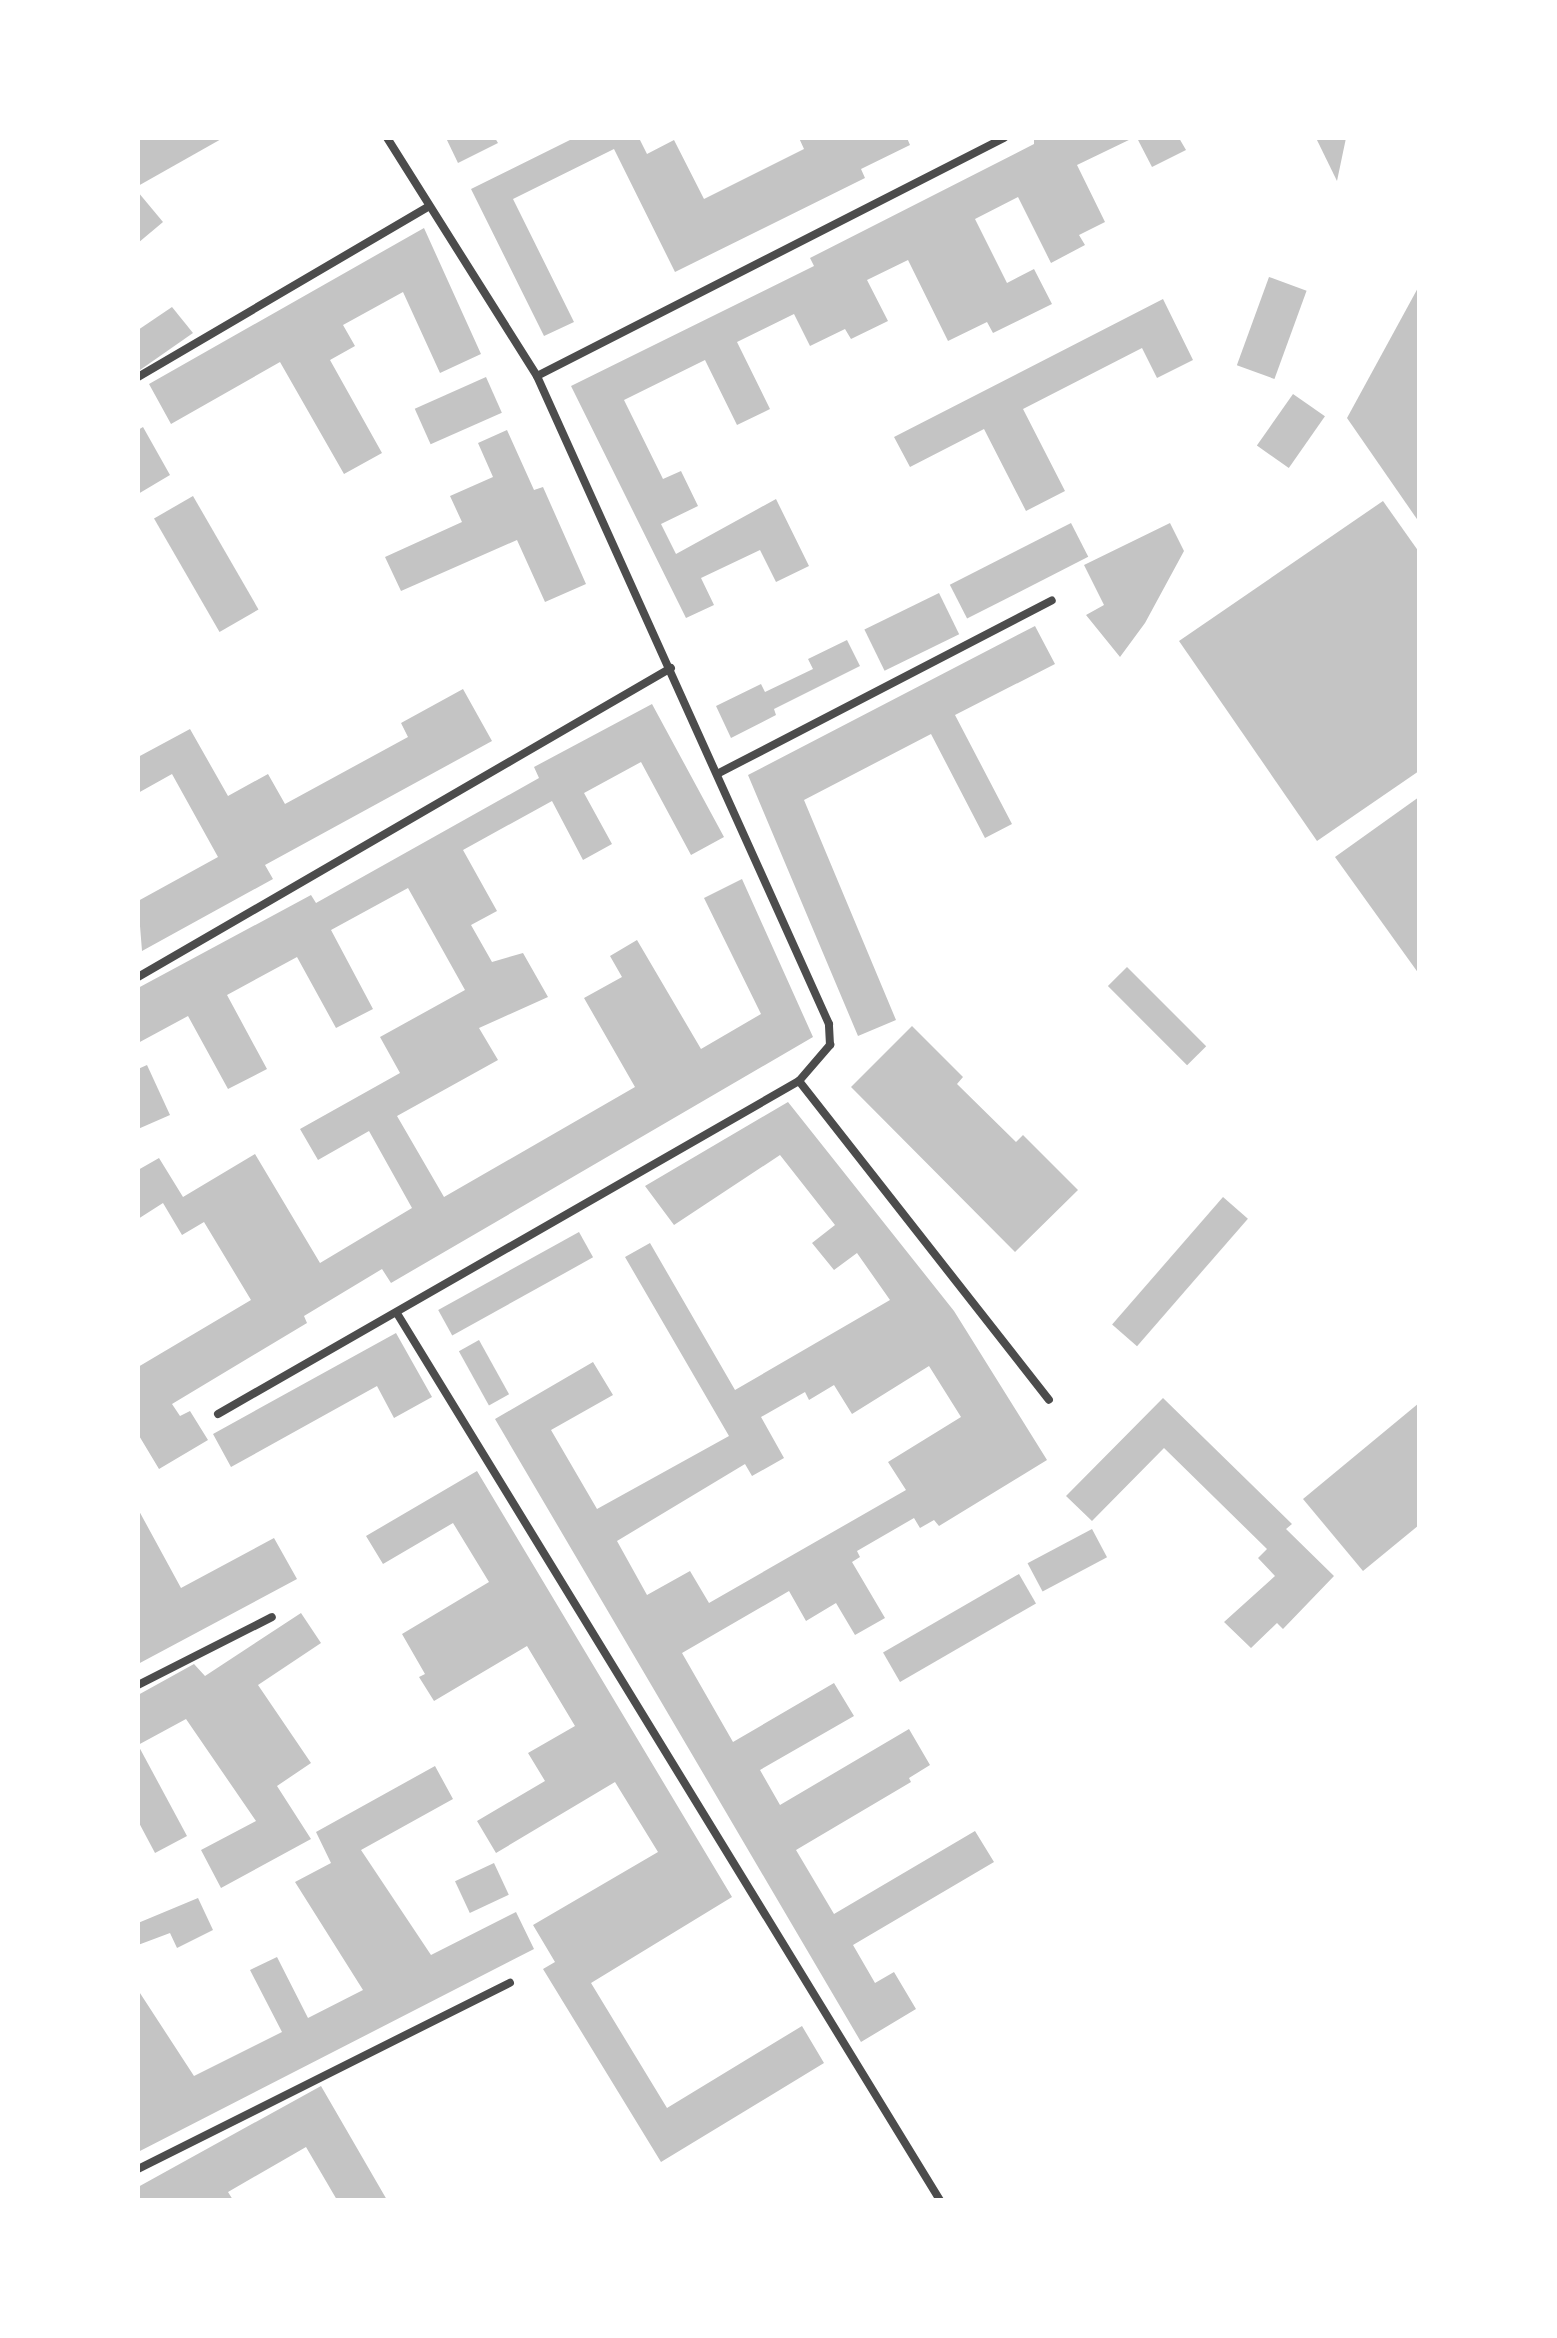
<!DOCTYPE html>
<html>
<head>
<meta charset="utf-8">
<style>
	body { margin:0 }
	#map { position:relative; width:1557px; height:2338px; overflow:hidden; background:#fff; font-family:Quicksand,sans-serif }
	div>[style] { position:absolute }
	.building>* { inset:0; background:#c4c4c4; transform-origin:0 0 }
	.minor>* { height:8px; margin:-4px; padding:0 4px; transform-origin:4px; border-radius:4px; background:#4c4c4c }
	span { translate:-50% -50%; white-space:nowrap; text-align:center; line-height:1.15; -webkit-text-stroke:7px #fff; paint-order:stroke }
	.frame { position:absolute; inset:0; border:140px solid #fff; pointer-events:none }
</style>
</head>
<body>
<div id="map">
	<div class="building">
		<i style="clip-path:polygon(143px 138px,223px 138px,138px 186px,138px 141px)"></i>
		<i style="clip-path:polygon(446px 138px,495px 138px,498px 143px,458px 163px)"></i>
		<i style="clip-path:polygon(574px 138px,639px 138px,647px 154px,674px 140px,704px 199px,804px 149px,799px 138px,907px 138px,910px 145px,861px 169px,865px 178px,675px 272px,614px 149px,513px 199px,574px 322px,544px 336px,471px 189px)"></i>
		<i style="clip-path:polygon(1034px 138px,1133px 138px,1077px 165px,1105px 222px,1079px 235px,1085px 245px,1051px 263px,1018px 197px,975px 219px,1007px 283px,1034px 269px,1052px 304px,993px 333px,987px 322px,948px 341px,908px 260px,867px 280px,888px 321px,851px 339px,845px 329px,810px 346px,794px 314px,737px 342px,770px 409px,737px 425px,705px 360px,624px 400px,663px 479px,681px 471px,698px 506px,661px 524px,676px 554px,776px 499px,809px 566px,776px 582px,760px 550px,701px 578px,714px 605px,686px 618px,571px 386px,814px 266px,810px 258px,1034px 144px)"></i>
		<i style="clip-path:polygon(1137px 138px,1179px 138px,1186px 150px,1152px 167px)"></i>
		<i style="clip-path:polygon(1316px 138px,1346px 138px,1337px 181px)"></i>
		<i style="clip-path:polygon(138px 192px,163px 222px,138px 243px)"></i>
		<i style="clip-path:polygon(424px 228px,481px 354px,440px 373px,403px 292px,343px 325px,355px 346px,330px 360px,382px 453px,344px 474px,280px 362px,171px 424px,149px 384px)"></i>
		<i style="left:1269px;top:277px;width:40px;height:94px;rotate:20deg"></i>
		<i style="clip-path:polygon(1419px 286px,1419px 522px,1347px 418px)"></i>
		<i style="clip-path:polygon(1163px 299px,1193px 360px,1157px 378px,1142px 348px,1023px 409px,1065px 491px,1026px 511px,984px 429px,910px 467px,894px 437px)"></i>
		<i style="clip-path:polygon(172px 307px,193px 333px,140px 370px,138px 330px)"></i>
		<i style="left:486px;top:377px;width:39px;height:78px;rotate:66deg"></i>
		<i style="left:1293px;top:394px;width:39px;height:63px;rotate:35deg"></i>
		<i style="clip-path:polygon(143px 427px,170px 475px,138px 494px,138px 430px)"></i>
		<i style="clip-path:polygon(507px 430px,534px 490px,543px 487px,586px 584px,545px 602px,517px 540px,401px 591px,385px 557px,462px 522px,450px 496px,493px 477px,478px 443px)"></i>
		<i style="left:193px;top:496px;width:131px;height:45px;rotate:60deg"></i>
		<i style="clip-path:polygon(1383px 501px,1419px 552px,1419px 771px,1317px 841px,1179px 641px)"></i>
		<i style="left:1071px;top:523px;width:38px;height:136px;rotate:63deg"></i>
		<i style="clip-path:polygon(1170px 523px,1184px 551px,1145px 623px,1120px 657px,1086px 615px,1104px 605px,1084px 565px)"></i>
		<i style="left:939px;top:593px;width:46px;height:83px;rotate:64deg"></i>
		<i style="clip-path:polygon(1035px 626px,1055px 664px,955px 715px,1012px 824px,985px 838px,931px 734px,804px 800px,896px 1020px,858px 1036px,748px 775px)"></i>
		<i style="clip-path:polygon(847px 640px,860px 666px,774px 709px,776px 715px,731px 738px,716px 706px,761px 684px,765px 692px,813px 669px,808px 659px)"></i>
		<i style="clip-path:polygon(463px 689px,492px 741px,265px 865px,273px 879px,142px 951px,138px 901px,218px 857px,172px 774px,138px 793px,138px 757px,190px 729px,228px 796px,268px 774px,285px 804px,408px 737px,401px 723px)"></i>
		<i style="clip-path:polygon(652px 704px,724px 837px,691px 855px,641px 762px,584px 793px,612px 844px,583px 860px,552px 801px,463px 850px,497px 911px,471px 925px,492px 962px,523px 953px,548px 997px,479px 1028px,498px 1060px,397px 1116px,444px 1197px,635px 1087px,584px 998px,622px 977px,610px 956px,637px 940px,701px 1049px,761px 1014px,704px 898px,742px 879px,813px 1037px,391px 1283px,382px 1269px,304px 1316px,307px 1323px,172px 1404px,180px 1416px,190px 1411px,208px 1440px,159px 1469px,138px 1434px,138px 1367px,251px 1300px,204px 1222px,182px 1235px,163px 1203px,138px 1219px,138px 1170px,159px 1158px,183px 1197px,255px 1154px,320px 1263px,412px 1208px,369px 1131px,318px 1160px,300px 1129px,400px 1073px,380px 1037px,465px 990px,408px 888px,331px 930px,373px 1009px,336px 1028px,297px 957px,227px 995px,267px 1069px,228px 1089px,188px 1016px,138px 1043px,138px 988px,311px 895px,316px 903px,539px 778px,534px 767px)"></i>
		<i style="clip-path:polygon(1419px 797px,1419px 974px,1335px 857px)"></i>
		<i style="left:1127px;top:967px;width:112px;height:27px;rotate:45deg"></i>
		<i style="clip-path:polygon(912px 1026px,963px 1077px,957px 1084px,1016px 1142px,1023px 1135px,1078px 1190px,1015px 1252px,851px 1087px)"></i>
		<i style="clip-path:polygon(147px 1065px,170px 1115px,138px 1129px,138px 1069px)"></i>
		<i style="clip-path:polygon(evenodd,788px 1102px,954px 1311px,1047px 1460px,939px 1526px,934px 1520px,920px 1528px,914px 1518px,857px 1551px,860px 1557px,852px 1562px,885px 1618px,855px 1635px,836px 1603px,806px 1621px,789px 1591px,682px 1653px,733px 1742px,834px 1683px,854px 1716px,760px 1770px,780px 1805px,909px 1729px,930px 1765px,909px 1778px,911px 1782px,796px 1850px,834px 1914px,975px 1831px,994px 1862px,853px 1945px,875px 1983px,894px 1972px,916px 2009px,861px 2042px,495px 1419px,593px 1362px,613px 1395px,551px 1430px,597px 1509px,729px 1436px,625px 1257px,650px 1243px,735px 1390px,890px 1300px,857px 1253px,834px 1270px,812px 1243px,835px 1225px,780px 1155px,674px 1225px,645px 1186px,788px 1102px,929px 1366px,961px 1417px,888px 1462px,906px 1490px,709px 1603px,690px 1571px,647px 1595px,617px 1541px,745px 1464px,752px 1476px,784px 1458px,761px 1417px,805px 1392px,809px 1400px,834px 1385px,852px 1414px,929px 1366px)"></i>
		<i style="left:1223px;top:1197px;width:33px;height:169px;rotate:41deg"></i>
		<i style="left:579px;top:1232px;width:29px;height:161px;rotate:61deg"></i>
		<i style="clip-path:polygon(396px 1333px,432px 1397px,394px 1418px,377px 1386px,231px 1467px,213px 1434px)"></i>
		<i style="left:479px;top:1340px;width:62px;height:23px;rotate:61deg"></i>
		<i style="clip-path:polygon(1163px 1398px,1292px 1524px,1286px 1529px,1334px 1576px,1283px 1629px,1277px 1623px,1251px 1648px,1224px 1622px,1275px 1576px,1258px 1558px,1267px 1549px,1164px 1448px,1092px 1521px,1066px 1496px)"></i>
		<i style="clip-path:polygon(1419px 1403px,1419px 1525px,1363px 1571px,1303px 1499px)"></i>
		<i style="clip-path:polygon(477px 1471px,732px 1897px,591px 1983px,667px 2108px,802px 2026px,824px 2063px,661px 2162px,543px 1969px,555px 1962px,533px 1925px,658px 1852px,615px 1782px,496px 1853px,477px 1821px,545px 1781px,528px 1753px,575px 1726px,527px 1646px,434px 1701px,419px 1677px,425px 1674px,402px 1634px,489px 1582px,453px 1523px,383px 1564px,366px 1536px)"></i>
		<i style="clip-path:polygon(138px 1509px,181px 1588px,274px 1538px,297px 1579px,138px 1664px)"></i>
		<i style="left:1092px;top:1529px;width:32px;height:73px;rotate:62deg"></i>
		<i style="left:1019px;top:1574px;width:34px;height:157px;rotate:60deg"></i>
		<i style="clip-path:polygon(301px 1613px,321px 1643px,258px 1685px,311px 1763px,277px 1786px,311px 1839px,221px 1888px,201px 1850px,256px 1821px,186px 1719px,138px 1745px,138px 1695px,194px 1664px,205px 1676px)"></i>
		<i style="clip-path:polygon(138px 1745px,187px 1836px,155px 1853px,138px 1821px)"></i>
		<i style="clip-path:polygon(435px 1766px,453px 1799px,361px 1850px,431px 1955px,516px 1912px,534px 1949px,138px 2152px,138px 1990px,194px 2076px,282px 2032px,250px 1970px,277px 1957px,308px 2018px,363px 1990px,295px 1882px,331px 1863px,316px 1832px)"></i>
		<i style="left:494px;top:1863px;width:35px;height:43px;rotate:65deg"></i>
		<i style="clip-path:polygon(198px 1898px,213px 1930px,177px 1948px,170px 1933px,138px 1945px,138px 1923px)"></i>
		<i style="clip-path:polygon(321px 2086px,387px 2200px,337px 2200px,306px 2147px,228px 2192px,233px 2200px,138px 2200px,138px 2187px)"></i>
	</div>
	<div class="minor">
		<i style="left:537px;top:376px;width:524px;rotate:-27.01deg"></i>
		<i style="left:138px;top:377px;width:336px;rotate:-30.4deg"></i>
		<i style="left:717px;top:774px;width:377px;rotate:-27.4deg"></i>
		<i style="left:138px;top:977px;width:616px;rotate:-30.1deg"></i>
		<i style="left:799px;top:1081px;width:405px;rotate:51.9deg"></i>
		<i style="left:398px;top:1315px;width:1038px;rotate:58.52deg"></i>
		<i style="left:218px;top:1414px;width:670px;rotate:-29.82deg"></i>
		<i style="left:799px;top:1081px;width:48px;rotate:-49.3deg"></i>
		<i style="left:830px;top:1045px;width:21px;rotate:-93deg"></i>
		<i style="left:829px;top:1024px;width:711px;rotate:-114.26deg"></i>
		<i style="left:537px;top:376px;width:281px;rotate:-122.2deg"></i>
		<i style="left:138px;top:1685px;width:150px;rotate:-26.9deg"></i>
		<i style="left:138px;top:2169px;width:416px;rotate:-26.6deg"></i>
	</div>
	<div class="frame"></div>
</div>
</body>
</html>
